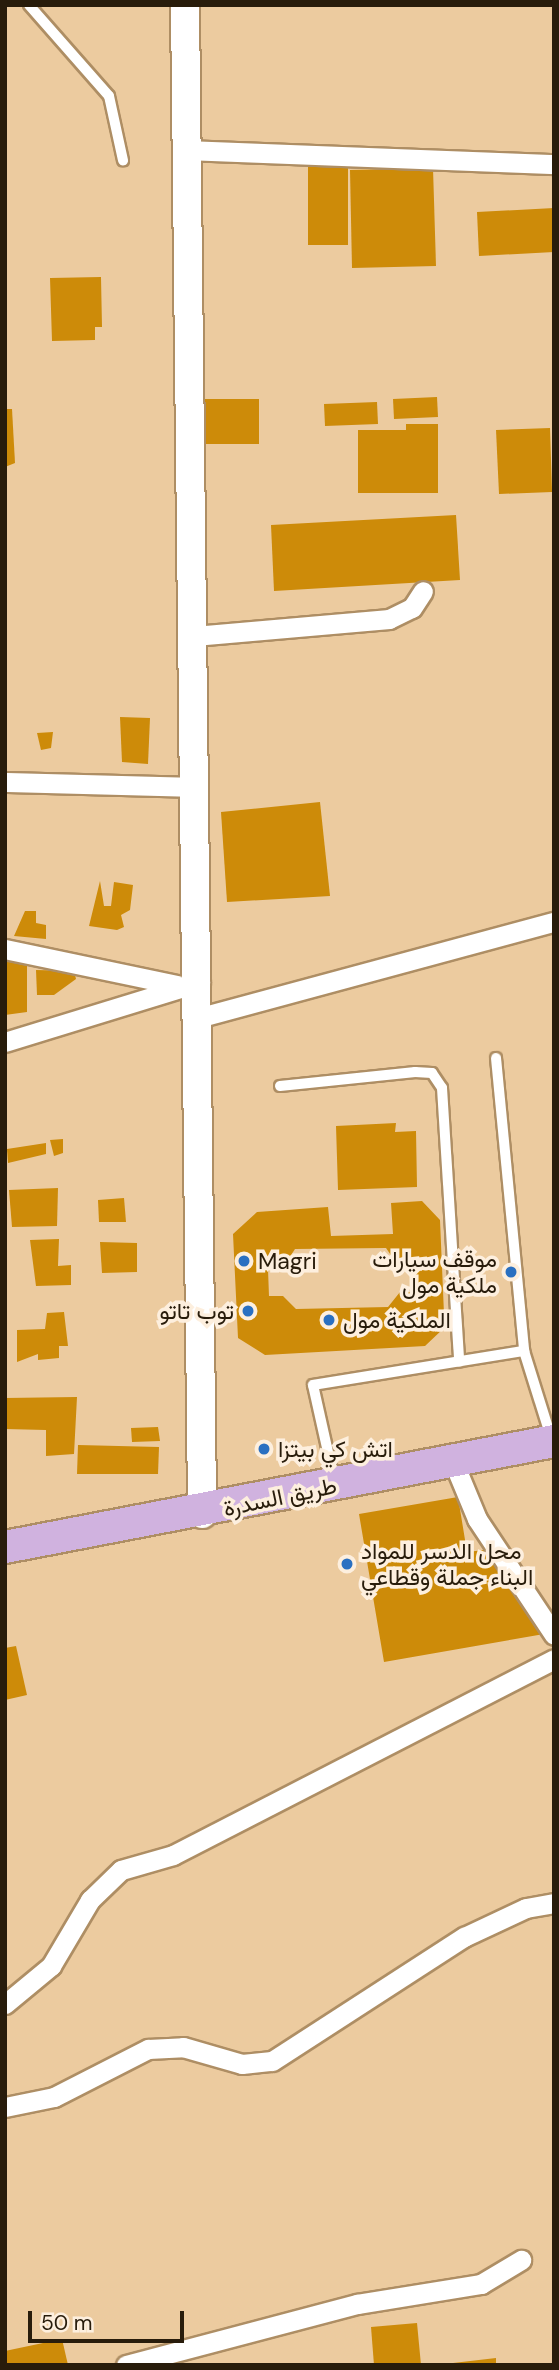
<!DOCTYPE html>
<html>
<head>
<meta charset="utf-8">
<style>
  body { margin:0 }
  #map { position:relative; width:559px; height:2370px; overflow:hidden; background:#eccb9f; font-family:"DM Sans",Vazirmatn,sans-serif }
  div>[style] { position:absolute }
  [style*='--x'] { left:calc(var(--x)*1px); top:calc(var(--y)*1px); width:calc(var(--w)*1px); rotate:calc(var(--a)*1deg) }
  .building>* { inset:0; background:#cd8b09 }
  .roads { filter:drop-shadow(2px 0 #ae8e64) drop-shadow(-2px 0 #ae8e64) drop-shadow(0 2px #ae8e64) drop-shadow(0 -2px #ae8e64) }
  .lane>* { height:10px; margin:-5px; padding:0 5px; transform-origin:5px; border-radius:5px; background:#fff }
  .street>* { height:19px; margin:-9.5px; padding:0 9.5px; transform-origin:9.5px; border-radius:9.5px; background:#fff }
  .secondary>* { height:28px; margin:-14px; padding:0 14px; transform-origin:14px; border-radius:14px; background:#fff }
  .primary>* { height:32px; margin:-16px; padding:0 16px; transform-origin:16px; border-radius:16px; background:#d0b2df }
  .dots>* { width:19px; height:19px; translate:-50% -50%; box-sizing:border-box; border:4px solid #fdefde; border-radius:50% }
  span { translate:-50% -50%; white-space:nowrap; text-align:center; line-height:1.15; -webkit-text-stroke:7px #fdefde; paint-order:stroke }
  .poi-label { font-size:23px; color:#281c0b }
  .right { translate:-100% -50%; text-align:right }
  .left { translate:0 -50%; text-align:left }
  .street-label { font-size:23px; color:#281c0b }
  .frame { position:absolute; inset:0; border:7px solid #281c0b; pointer-events:none }
  .scale { position:absolute; left:28px; top:2311px; width:156px; height:32px; box-sizing:border-box; border:4px solid #281c0b; border-top:0; padding-left:9px; font-size:21px; line-height:24px; white-space:nowrap; color:#281c0b; -webkit-text-stroke:5px #fdefde; paint-order:stroke }
</style>
</head>
<body>
<div id="map">
  <div class="building">
    <div style="clip-path:polygon(348px 165px,348px 245px,308px 245px,308px 166px)"></div>
    <div style="clip-path:polygon(433px 168px,436px 266px,352px 268px,350px 170px)"></div>
    <div style="clip-path:polygon(554px 208px,554px 252px,479px 256px,477px 212px)"></div>
    <div style="clip-path:polygon(101px 277px,102px 327px,95px 327px,95px 340px,52px 341px,50px 278px)"></div>
    <div style="clip-path:polygon(437px 397px,438px 417px,394px 419px,393px 399px)"></div>
    <div style="clip-path:polygon(203px 399px,259px 399px,259px 444px,204px 444px)"></div>
    <div style="clip-path:polygon(377px 402px,378px 424px,325px 426px,324px 404px)"></div>
    <div style="clip-path:polygon(5px 409px,12px 409px,15px 463px,5px 467px)"></div>
    <div style="clip-path:polygon(406px 424px,438px 424px,438px 493px,358px 493px,358px 430px,406px 430px)"></div>
    <div style="clip-path:polygon(550px 428px,552px 492px,499px 494px,496px 430px)"></div>
    <div style="clip-path:polygon(456px 515px,460px 580px,274px 591px,271px 525px)"></div>
    <div style="clip-path:polygon(120px 717px,150px 718px,148px 764px,122px 762px)"></div>
    <div style="clip-path:polygon(53px 732px,51px 748px,41px 750px,37px 733px)"></div>
    <div style="clip-path:polygon(320px 802px,330px 896px,227px 902px,221px 812px)"></div>
    <div style="clip-path:polygon(100px 881px,104px 906px,111px 906px,114px 882px,133px 885px,130px 910px,121px 915px,124px 927px,117px 930px,89px 926px)"></div>
    <div style="clip-path:polygon(25px 911px,36px 911px,36px 923px,46px 925px,46px 939px,14px 936px)"></div>
    <div style="clip-path:polygon(27px 960px,27px 1012px,5px 1015px,5px 961px)"></div>
    <div style="clip-path:polygon(36px 970px,74px 971px,76px 979px,54px 995px,37px 995px)"></div>
    <div style="clip-path:polygon(396px 1123px,395px 1132px,416px 1131px,417px 1187px,338px 1190px,336px 1126px)"></div>
    <div style="clip-path:polygon(63px 1139px,63px 1153px,54px 1156px,50px 1140px)"></div>
    <div style="clip-path:polygon(46px 1143px,46px 1154px,8px 1163px,7px 1149px)"></div>
    <div style="clip-path:polygon(58px 1188px,57px 1226px,12px 1227px,9px 1190px)"></div>
    <div style="clip-path:polygon(124px 1198px,126px 1222px,99px 1222px,98px 1200px)"></div>
    <div style="clip-path:polygon(evenodd,422px 1201px,440px 1220px,444px 1314px,444px 1328px,425px 1346px,265px 1355px,238px 1338px,233px 1234px,257px 1212px,328px 1207px,331px 1236px,393px 1234px,391px 1203px,422px 1201px,386px 1248px,399px 1267px,410px 1267px,411px 1292px,400px 1292px,388px 1307px,296px 1309px,283px 1296px,269px 1296px,268px 1269px,282px 1269px,295px 1249px,386px 1248px)"></div>
    <div style="clip-path:polygon(59px 1239px,58px 1266px,71px 1265px,71px 1285px,36px 1286px,30px 1240px)"></div>
    <div style="clip-path:polygon(100px 1242px,137px 1243px,137px 1272px,102px 1273px)"></div>
    <div style="clip-path:polygon(64px 1312px,68px 1346px,59px 1346px,59px 1358px,38px 1360px,38px 1354px,17px 1362px,17px 1330px,45px 1329px,47px 1313px)"></div>
    <div style="clip-path:polygon(77px 1397px,74px 1454px,46px 1456px,46px 1430px,5px 1429px,5px 1398px)"></div>
    <div style="clip-path:polygon(158px 1427px,160px 1441px,132px 1442px,131px 1428px)"></div>
    <div style="clip-path:polygon(78px 1445px,159px 1447px,158px 1474px,77px 1474px)"></div>
    <div style="clip-path:polygon(458px 1497px,467px 1552px,484px 1550px,544px 1634px,384px 1662px,359px 1514px)"></div>
    <div style="clip-path:polygon(16px 1646px,27px 1695px,5px 1700px,5px 1648px)"></div>
    <div style="clip-path:polygon(417px 2323px,421px 2365px,374px 2365px,371px 2327px)"></div>
    <div style="clip-path:polygon(62px 2339px,68px 2365px,5px 2365px,5px 2351px)"></div>
    <div style="clip-path:polygon(496px 2358px,496px 2365px,453px 2365px,453px 2363px)"></div>
  </div>
  <div class="roads">
    <div class="lane">
      <div style="--x:29;--y:5;--w:121;--a:48.7"></div>
      <div style="--x:109;--y:96;--w:66;--a:77.7"></div>
      <div style="--x:496;--y:1058;--w:294;--a:84.5"></div>
      <div style="--x:524;--y:1351;--w:90;--a:72.6"></div>
      <div style="--x:280;--y:1086;--w:136;--a:-5.9"></div>
      <div style="--x:415;--y:1072;--w:17;--a:3"></div>
      <div style="--x:432;--y:1073;--w:18;--a:56"></div>
      <div style="--x:442;--y:1088;--w:274;--a:86.4"></div>
      <div style="--x:334;--y:1479;--w:96;--a:-102.6"></div>
      <div style="--x:313;--y:1385;--w:214;--a:-9.2"></div>
    </div>
    <div class="street">
      <div style="--x:188;--y:150;--w:366;--a:2.2"></div>
      <div style="--x:194;--y:636;--w:196;--a:-5"></div>
      <div style="--x:389;--y:619;--w:25;--a:-26"></div>
      <div style="--x:412;--y:608;--w:20;--a:-57"></div>
      <div style="--x:5;--y:782;--w:192;--a:1.5"></div>
      <div style="--x:5;--y:949;--w:176;--a:11.8"></div>
      <div style="--x:201;--y:1017;--w:366;--a:-15.1"></div>
      <div style="--x:5;--y:1042;--w:204;--a:-17.1"></div>
      <div style="--x:453;--y:1461;--w:63;--a:67.5"></div>
      <div style="--x:477;--y:1519;--w:139;--a:56.4"></div>
      <div style="--x:5;--y:2004;--w:60;--a:-39.6"></div>
      <div style="--x:51;--y:1966;--w:77;--a:-59.4"></div>
      <div style="--x:90;--y:1900;--w:43;--a:-44.1"></div>
      <div style="--x:121;--y:1870;--w:54;--a:-16.1"></div>
      <div style="--x:173;--y:1855;--w:428;--a:-27.2"></div>
      <div style="--x:5;--y:2107;--w:50;--a:-11.5"></div>
      <div style="--x:54;--y:2097;--w:106;--a:-27.1"></div>
      <div style="--x:148;--y:2049;--w:35;--a:-3"></div>
      <div style="--x:183;--y:2047;--w:61;--a:16.1"></div>
      <div style="--x:242;--y:2064;--w:30;--a:-6"></div>
      <div style="--x:272;--y:2061;--w:229;--a:-32.9"></div>
      <div style="--x:464;--y:1937;--w:68;--a:-25.1"></div>
      <div style="--x:526;--y:1908;--w:28;--a:-10"></div>
      <div style="--x:126;--y:2365;--w:239;--a:-14.8"></div>
      <div style="--x:357;--y:2304;--w:126;--a:-9.2"></div>
      <div style="--x:481;--y:2284;--w:47;--a:-31"></div>
    </div>
    <div class="secondary">
      <div style="--x:185;--y:5;--w:1509;--a:89.35"></div>
    </div>
    <div class="primary">
      <div style="--x:5;--y:1547;--w:559;--a:-10.93"></div>
    </div>
  </div>
  <div class="dots">
    <div style="left:244px;top:1261px;background:#2a70c1"></div>
    <div style="left:511px;top:1272px;background:#2a70c1"></div>
    <div style="left:248px;top:1311px;background:#2a70c1"></div>
    <div style="left:329px;top:1320px;background:#2a70c1"></div>
    <div style="left:264px;top:1449px;background:#2a70c1"></div>
    <div style="left:347px;top:1564px;background:#2a70c1"></div>
  </div>
  <div class="poi-label">
    <span class="right" style="left:497px;top:1272px">موقف سيارات<br>ملكية مول</span>
    <span class="left" style="left:258px;top:1261px">Magri</span>
    <span class="right" style="left:234px;top:1311px">توب تاتو</span>
    <span class="left" style="left:343px;top:1320px">الملكية مول</span>
    <span class="left" style="left:278px;top:1449px">اتش كي بيتزا</span>
    <span class="left" style="left:361px;top:1564px">محل الدسر للمواد<br>البناء جملة وقطاعي</span>
  </div>
  <div class="street-label">
    <span style="left:280px;top:1497px;rotate:-12deg">طريق السدرة</span>
  </div>
  <div class="frame"></div>
  <div class="scale">50 m</div>
</div>
</body>
</html>
